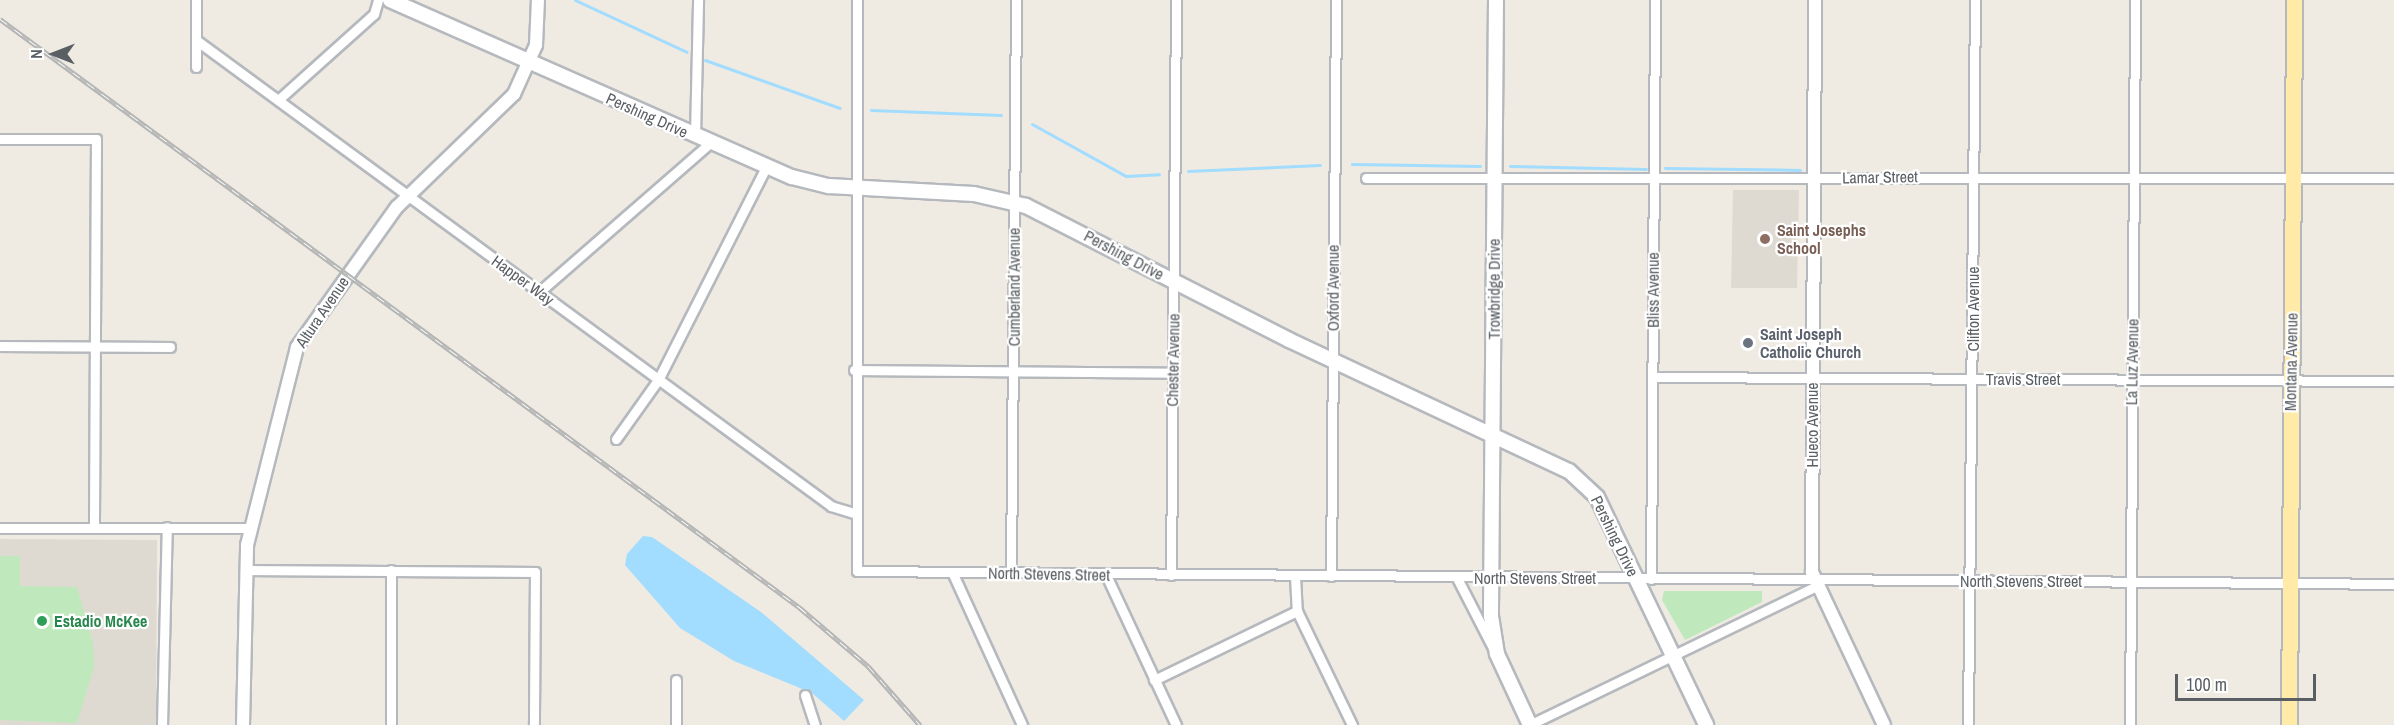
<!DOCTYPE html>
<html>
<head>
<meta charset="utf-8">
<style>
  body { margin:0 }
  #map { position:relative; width:2394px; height:725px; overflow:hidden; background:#efebe2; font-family:"Archivo Narrow",sans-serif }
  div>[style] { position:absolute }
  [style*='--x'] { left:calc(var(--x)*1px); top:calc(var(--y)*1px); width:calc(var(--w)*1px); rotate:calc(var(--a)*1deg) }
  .education>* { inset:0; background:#dedad1 }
  .green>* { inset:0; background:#bfe9bc }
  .water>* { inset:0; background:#a2dcff }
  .stream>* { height:3px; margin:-1.5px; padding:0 1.5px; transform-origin:1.5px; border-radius:1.5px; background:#a2dcff }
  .roads { filter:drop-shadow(2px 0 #b5b9be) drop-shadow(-2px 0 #b5b9be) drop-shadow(0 2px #b5b9be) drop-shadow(0 -2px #b5b9be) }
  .minor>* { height:9px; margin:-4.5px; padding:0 4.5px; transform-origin:4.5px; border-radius:4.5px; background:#fff }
  .tertiary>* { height:12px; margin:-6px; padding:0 6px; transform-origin:6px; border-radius:6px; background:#fff }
  .secondary>* { height:14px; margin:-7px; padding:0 7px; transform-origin:7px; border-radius:7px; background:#fff }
  .primary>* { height:15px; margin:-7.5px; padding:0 7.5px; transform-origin:7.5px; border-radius:7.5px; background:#ffeba7 }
  .rail>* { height:5px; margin-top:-2.5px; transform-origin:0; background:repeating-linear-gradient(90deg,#fff 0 9px,#b4b5b5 0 18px); box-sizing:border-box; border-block:2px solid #b4b5b5 }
  .dots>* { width:16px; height:16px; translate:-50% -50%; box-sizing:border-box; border:3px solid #fff; border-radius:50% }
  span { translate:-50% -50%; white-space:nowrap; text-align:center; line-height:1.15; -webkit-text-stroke:4.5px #fff; paint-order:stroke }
  .street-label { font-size:16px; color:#5a5f64 }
  .education-label { font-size:16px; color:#785e54; font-weight:700 }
  .left { translate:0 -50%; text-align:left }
  .worship-label { font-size:16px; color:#5b616d; font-weight:700 }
  .leisure-label { font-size:16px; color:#27864d; font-weight:700 }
  .north { position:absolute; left:24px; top:24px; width:60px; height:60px; -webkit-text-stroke:4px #fff; paint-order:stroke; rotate:270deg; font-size:16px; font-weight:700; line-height:24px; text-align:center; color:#5a5f64 }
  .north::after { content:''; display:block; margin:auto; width:21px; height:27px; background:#5a5f64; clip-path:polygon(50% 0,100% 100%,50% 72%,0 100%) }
  .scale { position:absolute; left:2175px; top:674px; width:141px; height:27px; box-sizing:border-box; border:3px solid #5a5f64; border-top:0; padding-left:8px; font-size:18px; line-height:21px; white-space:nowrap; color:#5a5f64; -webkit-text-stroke:4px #fff; paint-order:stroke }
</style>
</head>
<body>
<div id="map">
  <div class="education">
    <div style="clip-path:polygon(1733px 190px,1799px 190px,1797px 288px,1731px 288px)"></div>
    <div style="clip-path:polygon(0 539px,157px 540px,156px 725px,0 725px)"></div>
  </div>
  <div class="green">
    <div style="clip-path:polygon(0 556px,20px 556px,20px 586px,77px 587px,93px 643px,94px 667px,77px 723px,0 720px)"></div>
    <div style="clip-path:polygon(1664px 591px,1762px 591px,1762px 602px,1685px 640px,1662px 600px)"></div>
  </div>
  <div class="water">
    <div style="clip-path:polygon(643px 536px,652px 537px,761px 612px,864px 700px,844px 721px,812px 693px,734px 661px,680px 628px,625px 565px,627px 554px)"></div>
  </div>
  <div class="stream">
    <div style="--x:575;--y:0;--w:123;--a:24.9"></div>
    <div style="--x:705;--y:60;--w:143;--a:19.6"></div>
    <div style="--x:871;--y:110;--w:130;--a:2.2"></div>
    <div style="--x:1032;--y:124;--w:107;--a:29"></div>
    <div style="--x:1126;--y:176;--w:33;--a:-3"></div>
    <div style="--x:1352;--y:164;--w:128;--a:0.9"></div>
    <div style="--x:1510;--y:166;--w:136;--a:1.3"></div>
    <div style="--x:1665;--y:168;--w:135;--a:0.8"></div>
    <div style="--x:1188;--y:171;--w:132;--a:-2.6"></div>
  </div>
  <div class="roads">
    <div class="minor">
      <div style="--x:857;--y:0;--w:571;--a:90"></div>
      <div style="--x:857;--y:571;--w:1537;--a:0.48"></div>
      <div style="--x:196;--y:40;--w:788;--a:36.27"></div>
      <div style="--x:831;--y:506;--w:24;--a:17"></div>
      <div style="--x:196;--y:67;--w:67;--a:-90"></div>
      <div style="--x:278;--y:100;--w:129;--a:-41.9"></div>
      <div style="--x:374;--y:14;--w:15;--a:-74"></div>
      <div style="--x:695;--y:136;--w:136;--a:-88.7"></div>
      <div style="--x:0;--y:139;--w:96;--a:0"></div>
      <div style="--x:96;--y:139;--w:388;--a:90.3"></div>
      <div style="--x:1366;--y:178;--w:1028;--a:0"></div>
      <div style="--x:539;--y:292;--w:227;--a:-41.1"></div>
      <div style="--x:0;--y:346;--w:170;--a:0.3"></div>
      <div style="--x:854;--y:370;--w:319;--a:0.5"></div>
      <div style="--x:1653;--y:377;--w:741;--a:0.31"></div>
      <div style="--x:616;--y:439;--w:72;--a:-54.6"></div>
      <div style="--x:658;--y:380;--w:239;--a:-63.1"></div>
      <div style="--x:0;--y:528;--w:250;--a:0"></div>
      <div style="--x:245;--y:570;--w:290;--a:0.4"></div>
      <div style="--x:535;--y:572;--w:153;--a:90.4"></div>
      <div style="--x:953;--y:574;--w:166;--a:65.4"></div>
      <div style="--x:1011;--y:574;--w:574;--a:-89.5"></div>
      <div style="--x:1106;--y:575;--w:166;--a:65"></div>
      <div style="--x:1171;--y:575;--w:575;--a:-89.5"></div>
      <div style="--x:1295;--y:576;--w:35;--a:87"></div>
      <div style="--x:1297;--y:611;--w:127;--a:64.2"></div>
      <div style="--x:1331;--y:576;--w:576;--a:-89.5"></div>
      <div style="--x:1457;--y:578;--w:81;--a:62.8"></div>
      <div style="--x:1651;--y:579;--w:579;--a:-89.6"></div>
      <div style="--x:1154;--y:680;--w:159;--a:-25.8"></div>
      <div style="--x:805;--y:695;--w:32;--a:72"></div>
      <div style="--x:162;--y:725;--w:198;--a:-88.6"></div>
      <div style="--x:391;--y:725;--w:155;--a:-90"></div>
      <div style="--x:676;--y:725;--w:45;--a:-90"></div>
      <div style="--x:1529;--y:725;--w:320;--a:-25.8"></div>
      <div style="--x:1968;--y:725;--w:725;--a:-89.45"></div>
      <div style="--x:2130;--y:725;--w:725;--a:-89.6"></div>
    </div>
    <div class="tertiary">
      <div style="--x:1815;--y:0;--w:572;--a:90.3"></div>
      <div style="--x:1812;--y:572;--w:169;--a:64.8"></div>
      <div style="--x:243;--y:725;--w:180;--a:-88.7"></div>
      <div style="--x:247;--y:545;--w:204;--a:-75.8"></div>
      <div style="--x:297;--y:347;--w:172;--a:-54.5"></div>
      <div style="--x:397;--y:207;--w:163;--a:-44"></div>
      <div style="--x:514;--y:94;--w:54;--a:-65.8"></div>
      <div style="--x:536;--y:45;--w:45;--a:-87.5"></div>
    </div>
    <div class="secondary">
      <div style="--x:390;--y:0;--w:439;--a:23.8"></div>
      <div style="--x:792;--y:177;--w:38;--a:14"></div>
      <div style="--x:829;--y:186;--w:145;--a:3.2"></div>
      <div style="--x:974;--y:194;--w:53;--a:13"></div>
      <div style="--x:1026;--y:206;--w:295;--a:27"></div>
      <div style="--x:1289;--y:340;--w:309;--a:25.1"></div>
      <div style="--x:1569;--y:471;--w:38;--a:43"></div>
      <div style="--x:1597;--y:497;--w:253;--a:64.4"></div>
      <div style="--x:1496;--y:0;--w:616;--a:90.47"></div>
      <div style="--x:1491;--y:616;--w:38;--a:81"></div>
      <div style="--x:1497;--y:654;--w:78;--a:65.1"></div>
    </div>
    <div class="primary">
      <div style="--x:2289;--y:725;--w:725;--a:-89.6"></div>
    </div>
  </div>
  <div class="rail">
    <div style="--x:0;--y:19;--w:992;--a:36.35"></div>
    <div style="--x:799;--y:607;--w:91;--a:40.5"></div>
    <div style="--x:868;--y:666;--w:79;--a:48.6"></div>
  </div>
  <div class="dots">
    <div style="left:1765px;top:239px;background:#8d6e63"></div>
    <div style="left:1748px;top:343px;background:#6b7280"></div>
    <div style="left:42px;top:621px;background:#2e9e5b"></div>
  </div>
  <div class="street-label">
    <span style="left:647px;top:115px;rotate:24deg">Pershing Drive</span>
    <span style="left:1880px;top:177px;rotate:-1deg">Lamar Street</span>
    <span style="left:1124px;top:255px;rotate:28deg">Pershing Drive</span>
    <span style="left:523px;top:280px;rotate:36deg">Happer Way</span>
    <span style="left:1014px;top:287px;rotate:-90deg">Cumberland Avenue</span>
    <span style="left:1333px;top:288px;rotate:-90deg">Oxford Avenue</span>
    <span style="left:1494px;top:289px;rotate:-90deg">Trowbridge Drive</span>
    <span style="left:1653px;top:290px;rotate:-90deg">Bliss Avenue</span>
    <span style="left:1973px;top:309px;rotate:-90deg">Clifton Avenue</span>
    <span style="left:322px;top:312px;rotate:-56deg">Altura Avenue</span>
    <span style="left:1173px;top:360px;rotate:-89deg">Chester Avenue</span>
    <span style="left:2132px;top:362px;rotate:-89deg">La Luz Avenue</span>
    <span style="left:2291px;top:362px;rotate:-89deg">Montana Avenue</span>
    <span style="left:2023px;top:379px">Travis Street</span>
    <span style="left:1812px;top:425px;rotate:-90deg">Hueco Avenue</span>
    <span style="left:1615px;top:536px;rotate:64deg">Pershing Drive</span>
    <span style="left:1049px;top:574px;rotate:1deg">North Stevens Street</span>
    <span style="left:1535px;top:578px">North Stevens Street</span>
    <span style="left:2021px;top:581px">North Stevens Street</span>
  </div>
  <div class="education-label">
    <span class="left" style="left:1777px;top:239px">Saint Josephs<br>School</span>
  </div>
  <div class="worship-label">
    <span class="left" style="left:1760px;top:343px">Saint Joseph<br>Catholic Church</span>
  </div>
  <div class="leisure-label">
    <span class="left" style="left:54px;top:621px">Estadio McKee</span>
  </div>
  <div class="north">N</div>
  <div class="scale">100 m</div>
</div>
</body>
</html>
